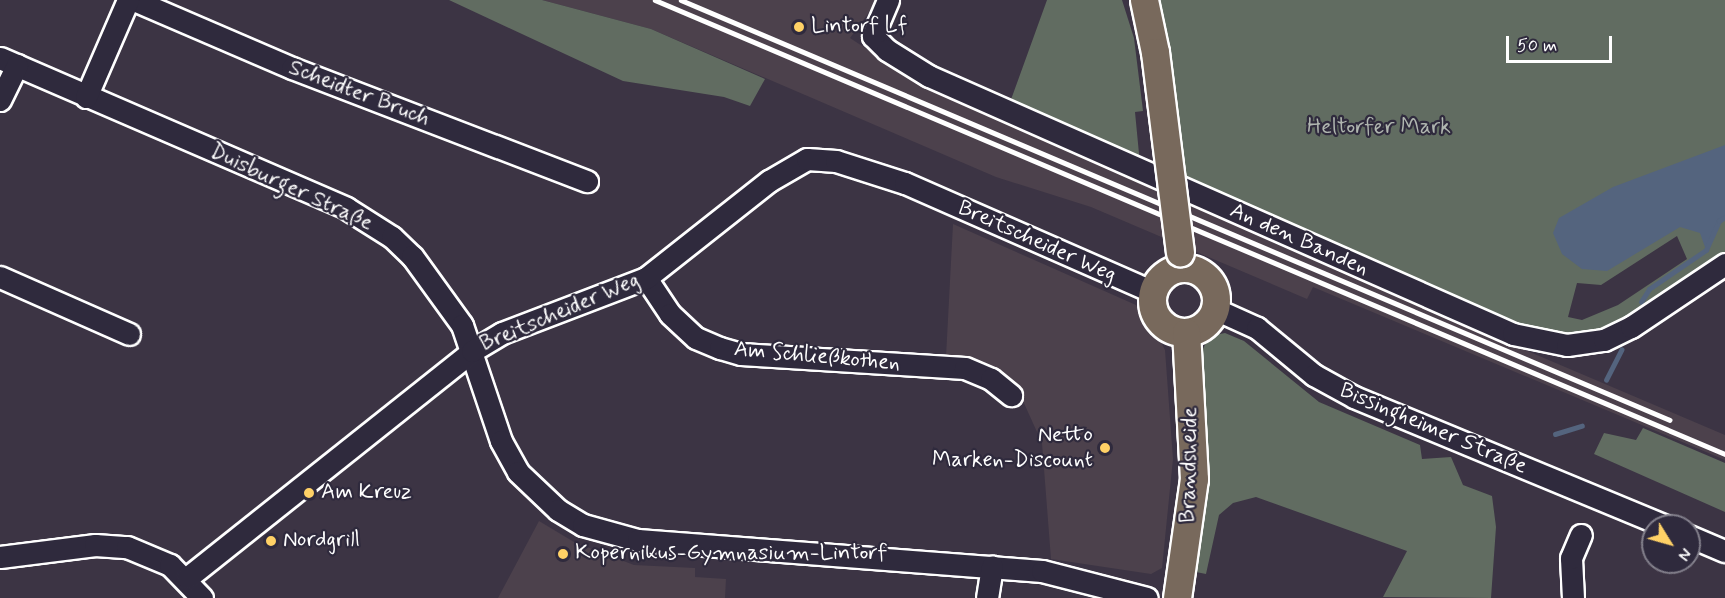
<!DOCTYPE html>
<html>
<head>
<meta charset="utf-8">
<style>
  body { margin:0 }
  #map { position:relative; width:1725px; height:598px; overflow:hidden; background:#3c3444; font-family:Mynerve,sans-serif }
  div>[style] { position:absolute }
  [style*='--x'] { left:calc(var(--x)*1px); top:calc(var(--y)*1px); width:calc(var(--w)*1px); rotate:calc(var(--a)*1deg) }
  .built>* { inset:0; background:#4c414c }
  .green>* { inset:0; background:#616c61 }
  .water>* { inset:0; background:#54647e }
  .stream>* { height:4.5px; margin:-2.25px; padding:0 2.25px; transform-origin:2.25px; border-radius:2.25px; background:#54647e }
  .roads { filter:drop-shadow(2px 0 #fff) drop-shadow(-2px 0 #fff) drop-shadow(0 2px #fff) drop-shadow(0 -2px #fff) }
  .minor>* { height:21px; margin:-10.5px; padding:0 10.5px; transform-origin:10.5px; border-radius:10.5px; background:#2f2a3d }
  .major>* { height:27px; margin:-13.5px; padding:0 13.5px; transform-origin:13.5px; border-radius:13.5px; background:#78695c }
  .major>.ring { margin:-13.5px; padding:0; box-sizing:content-box; background:none; border:27px solid #78695c; border-radius:50% }
  .rail>* { height:4.5px; margin:-2.25px; padding:0 2.25px; transform-origin:2.25px; border-radius:2.25px; background:#fff }
  .bridges { filter:drop-shadow(2px 0 #fff) drop-shadow(-2px 0 #fff) drop-shadow(0 2px #fff) drop-shadow(0 -2px #fff) }
  .major-bridge>* { height:27px; margin:-13.5px; padding:0 13.5px; transform-origin:13.5px; border-radius:13.5px; background:#78695c }
  .dots>* { width:16px; height:16px; translate:-50% -50%; box-sizing:border-box; border:3px solid #2f2a3d; border-radius:50% }
  span { translate:-50% -50%; white-space:nowrap; text-align:center; line-height:1.15; -webkit-text-stroke:4.5px #2f2a3d; paint-order:stroke }
  .poi-label { font-size:22px; color:#fff }
  .left { translate:0 -50%; text-align:left }
  .right { translate:-100% -50%; text-align:right }
  .street-label { font-size:22px; color:#fff }
  .park-label { font-size:22px; color:#b0b6b0 }
  .north { position:absolute; left:1641px; top:514px; width:60px; height:60px; box-sizing:border-box; background:#2f2a3d; border:2px solid #827f8b; border-radius:50%; rotate:127deg; font-size:16px; font-weight:700; line-height:24px; text-align:center; color:#fff }
  .north::after { content:''; display:block; margin:auto; width:21px; height:27px; background:#ffd166; clip-path:polygon(50% 0,100% 100%,50% 72%,0 100%) }
  .scale { position:absolute; left:1506px; top:36px; width:106px; height:27px; box-sizing:border-box; border:3px solid #fff; border-top:0; padding-left:8px; font-size:18px; line-height:21px; white-space:nowrap; color:#fff; -webkit-text-stroke:4px #2f2a3d; paint-order:stroke }
</style>
</head>
<body>
<div id="map">
  <div class="built">
    <div style="clip-path:polygon(542px 0,878px 0,850px 38px,909px 77px,1152px 183px,1276px 244px,1725px 435px,1725px 460px,1313px 287px,1307px 299px,1091px 207px,996px 177px,651px 29px)"></div>
    <div style="clip-path:polygon(953px 224px,1136px 305px,1146px 327px,1160px 340px,1165px 350px,1173px 459px,1162px 568px,1151px 574px,1051px 559px,1042px 443px,1018px 390px,996px 371px,970px 358px,946px 357px)"></div>
    <div style="clip-path:polygon(539px 521px,574px 542px,634px 565px,695px 568px,695px 577px,726px 579px,725px 598px,498px 598px)"></div>
  </div>
  <div class="green">
    <div style="clip-path:polygon(449px 0,542px 0,651px 29px,765px 79px,750px 106px,724px 97px,623px 81px)"></div>
    <div style="clip-path:polygon(1047px 0,1122px 0,1134px 38px,1143px 111px,1135px 112px,1140px 164px,1009px 105px)"></div>
    <div style="clip-path:polygon(evenodd,1157px 0,1725px 0,1725px 253px,1645px 309px,1596px 332px,1574px 335px,1527px 329px,1184px 180px,1157px 0,1677px 236px,1687px 259px,1618px 305px,1582px 320px,1568px 317px,1577px 283px,1601px 285px,1677px 236px)"></div>
    <div style="clip-path:polygon(1225px 333px,1244px 341px,1319px 402px,1420px 445px,1422px 459px,1451px 457px,1463px 485px,1492px 496px,1496px 527px,1491px 598px,1383px 597px,1407px 551px,1256px 497px,1233px 503px,1219px 515px,1206px 574px,1196px 572px,1209px 475px,1202px 351px,1209px 336px)"></div>
    <div style="clip-path:polygon(1643px 428px,1725px 463px,1725px 512px,1594px 454px,1604px 433px,1636px 440px)"></div>
  </div>
  <div class="water">
    <div style="clip-path:polygon(1725px 145px,1725px 217px,1719px 221px,1706px 250px,1700px 233px,1680px 227px,1607px 271px,1582px 269px,1562px 254px,1553px 233px,1559px 218px,1613px 187px)"></div>
  </div>
  <div class="stream">
    <div style="--x:1641;--y:302;--w:15;--a:-58"></div>
    <div style="--x:1649;--y:289;--w:69;--a:-34.4"></div>
    <div style="--x:1706;--y:250;--w:32;--a:-66"></div>
    <div style="--x:1719;--y:221;--w:7;--a:-34"></div>
    <div style="--x:1606;--y:380;--w:34;--a:-63"></div>
    <div style="--x:1555;--y:434;--w:28;--a:-17"></div>
  </div>
  <div class="roads">
    <div class="minor">
      <div style="--x:134;--y:0;--w:172;--a:23.3"></div>
      <div style="--x:292;--y:68;--w:316;--a:21"></div>
      <div style="--x:888;--y:0;--w:39;--a:113"></div>
      <div style="--x:873;--y:36;--w:20;--a:45"></div>
      <div style="--x:887;--y:50;--w:49;--a:31.8"></div>
      <div style="--x:929;--y:76;--w:638;--a:23.83"></div>
      <div style="--x:1513;--y:334;--w:55;--a:11.5"></div>
      <div style="--x:1567;--y:345;--w:37;--a:-8"></div>
      <div style="--x:1604;--y:340;--w:30;--a:-26"></div>
      <div style="--x:1631;--y:327;--w:113;--a:-33.8"></div>
      <div style="--x:0;--y:58;--w:377;--a:23.4"></div>
      <div style="--x:346;--y:208;--w:54;--a:32.2"></div>
      <div style="--x:392;--y:237;--w:28;--a:44"></div>
      <div style="--x:412;--y:256;--w:85;--a:54.1"></div>
      <div style="--x:462;--y:325;--w:122;--a:71.4"></div>
      <div style="--x:501;--y:441;--w:35;--a:61"></div>
      <div style="--x:518;--y:472;--w:55;--a:43.5"></div>
      <div style="--x:558;--y:510;--w:29;--a:31"></div>
      <div style="--x:583;--y:525;--w:57;--a:15.3"></div>
      <div style="--x:638;--y:540;--w:405;--a:4.4"></div>
      <div style="--x:1042;--y:571;--w:108;--a:14.4"></div>
      <div style="--x:86;--y:97;--w:106;--a:-66.6"></div>
      <div style="--x:0;--y:100;--w:39;--a:-64"></div>
      <div style="--x:0;--y:277;--w:141;--a:23.8"></div>
      <div style="--x:646;--y:278;--w:43;--a:56.3"></div>
      <div style="--x:670;--y:314;--w:35;--a:43"></div>
      <div style="--x:696;--y:338;--w:26;--a:23"></div>
      <div style="--x:720;--y:348;--w:22;--a:16"></div>
      <div style="--x:741;--y:354;--w:224;--a:3.6"></div>
      <div style="--x:965;--y:368;--w:28;--a:23"></div>
      <div style="--x:991;--y:379;--w:26;--a:39"></div>
      <div style="--x:1215;--y:309;--w:46;--a:24.3"></div>
      <div style="--x:1257;--y:328;--w:74;--a:39.5"></div>
      <div style="--x:1314;--y:375;--w:46;--a:28.8"></div>
      <div style="--x:1354;--y:397;--w:337;--a:22.5"></div>
      <div style="--x:1689;--y:536;--w:39;--a:23"></div>
      <div style="--x:0;--y:557;--w:96;--a:-7.2"></div>
      <div style="--x:95;--y:545;--w:32;--a:4"></div>
      <div style="--x:127;--y:547;--w:47;--a:22.7"></div>
      <div style="--x:170;--y:565;--w:46;--a:45.9"></div>
      <div style="--x:187;--y:578;--w:364;--a:-38.5"></div>
      <div style="--x:472;--y:351;--w:35;--a:-31"></div>
      <div style="--x:502;--y:333;--w:154;--a:-20.9"></div>
      <div style="--x:646;--y:278;--w:157;--a:-38.3"></div>
      <div style="--x:769;--y:181;--w:44;--a:-30.1"></div>
      <div style="--x:807;--y:159;--w:29;--a:4"></div>
      <div style="--x:836;--y:161;--w:72;--a:17.7"></div>
      <div style="--x:905;--y:183;--w:271;--a:23.7"></div>
      <div style="--x:987;--y:598;--w:32;--a:-81"></div>
      <div style="--x:1573;--y:598;--w:40;--a:-92.9"></div>
      <div style="--x:1571;--y:558;--w:25;--a:-67"></div>
    </div>
    <div class="major">
      <div class="ring" style="left:1152px;top:268px;width:37px;height:37px"></div>
      <div style="--x:1177;--y:598;--w:120;--a:-81.9"></div>
      <div style="--x:1194;--y:479;--w:147;--a:-93.1"></div>
    </div>
  </div>
  <div class="rail">
    <div style="--x:655;--y:0;--w:1162;--a:22.99"></div>
    <div style="--x:681;--y:0;--w:1074;--a:23.01"></div>
  </div>
  <div class="bridges">
    <div class="major-bridge">
      <div style="--x:1144;--y:0;--w:53;--a:78.1"></div>
      <div style="--x:1155;--y:52;--w:202;--a:82.9"></div>
    </div>
  </div>
  <div class="dots">
    <div style="left:799px;top:27px;background:#ffd166"></div>
    <div style="left:1105px;top:448px;background:#ffd166"></div>
    <div style="left:309px;top:493px;background:#ffd166"></div>
    <div style="left:271px;top:541px;background:#ffd166"></div>
    <div style="left:563px;top:554px;background:#ffd166"></div>
  </div>
  <div class="poi-label">
    <span class="left" style="left:811px;top:27px">Lintorf Lf</span>
    <span class="right" style="left:1093px;top:448px">Netto<br>Marken-Discount</span>
    <span class="left" style="left:321px;top:493px">Am Kreuz</span>
    <span class="left" style="left:283px;top:541px">Nordgrill</span>
    <span class="left" style="left:575px;top:554px">Kopernikus-Gymnasium-Lintorf</span>
  </div>
  <div class="street-label">
    <span style="left:359px;top:94px;rotate:21deg">Scheidter Bruch</span>
    <span style="left:291px;top:188px;rotate:25deg">Duisburger Straße</span>
    <span style="left:1299px;top:240px;rotate:24deg">An den Banden</span>
    <span style="left:1037px;top:242px;rotate:24deg">Breitscheider Weg</span>
    <span style="left:560px;top:313px;rotate:-23deg">Breitscheider Weg</span>
    <span style="left:817px;top:357px;rotate:5deg">Am Schließkothen</span>
    <span style="left:1433px;top:429px;rotate:23deg">Bissingheimer Straße</span>
    <span style="left:1190px;top:465px;rotate:-89deg">Brandsheide</span>
  </div>
  <div class="park-label">
    <span style="left:1379px;top:128px">Heltorfer Mark</span>
  </div>
  <div class="north">N</div>
  <div class="scale">50 m</div>
</div>
</body>
</html>
